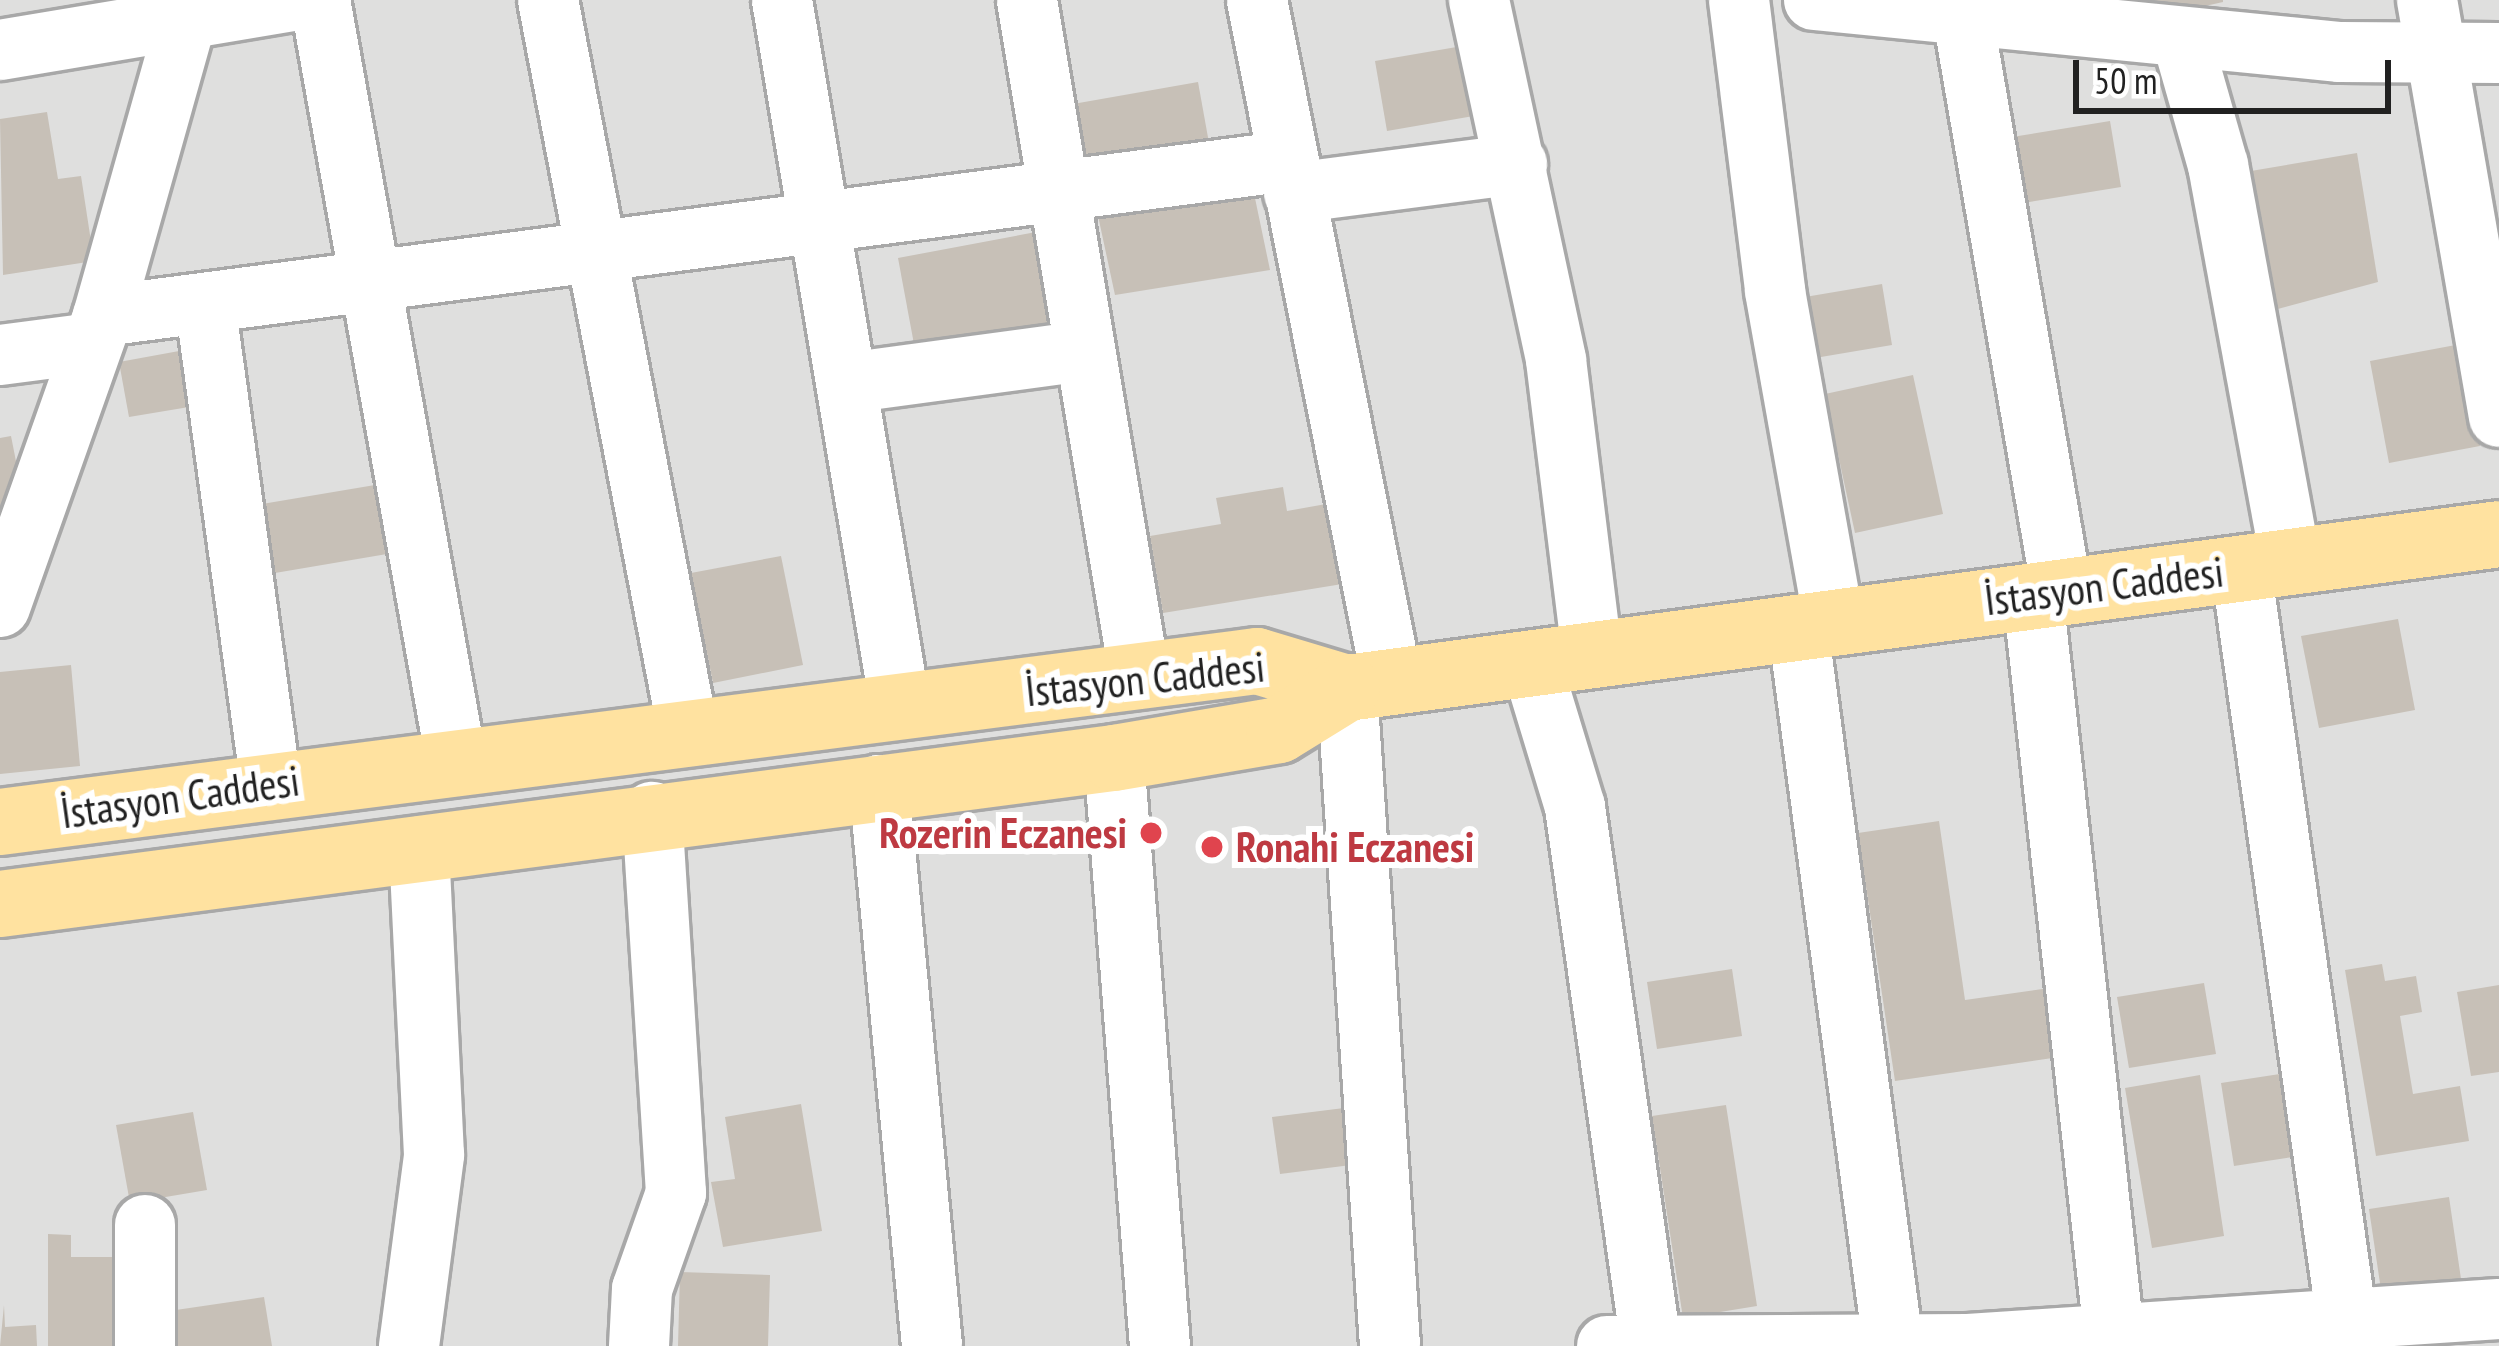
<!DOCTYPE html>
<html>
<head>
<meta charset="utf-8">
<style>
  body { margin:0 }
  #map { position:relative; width:2499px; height:1346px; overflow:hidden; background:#f2f0e8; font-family:"PT Sans Narrow",sans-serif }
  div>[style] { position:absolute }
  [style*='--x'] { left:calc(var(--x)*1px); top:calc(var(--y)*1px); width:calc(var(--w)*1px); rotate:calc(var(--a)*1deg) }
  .residential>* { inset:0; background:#dfdfde }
  .building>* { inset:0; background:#c7c0b7 }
  .roads { filter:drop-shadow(3px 0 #a8a8a8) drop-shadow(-3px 0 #a8a8a8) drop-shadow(0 3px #a8a8a8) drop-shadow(0 -3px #a8a8a8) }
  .minor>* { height:60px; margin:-30px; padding:0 30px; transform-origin:30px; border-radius:30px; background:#fff }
  .major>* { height:66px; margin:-33px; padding:0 33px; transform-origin:33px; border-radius:33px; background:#ffe2a0 }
  .dots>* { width:33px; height:33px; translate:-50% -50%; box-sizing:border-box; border:6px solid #fff; border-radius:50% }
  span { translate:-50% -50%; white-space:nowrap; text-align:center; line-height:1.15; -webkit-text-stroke:12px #fff; paint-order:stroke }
  .street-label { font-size:42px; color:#212121 }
  .health-label { font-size:42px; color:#be3a42; font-weight:700 }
  .right { translate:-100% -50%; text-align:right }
  .left { translate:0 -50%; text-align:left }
  .scale { position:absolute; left:2073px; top:60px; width:318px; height:54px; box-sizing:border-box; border:6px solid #212121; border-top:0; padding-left:15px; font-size:36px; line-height:42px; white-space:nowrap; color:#212121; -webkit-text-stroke:9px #fff; paint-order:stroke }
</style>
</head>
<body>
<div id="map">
  <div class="residential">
    <div style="clip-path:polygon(0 0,2499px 0,2499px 1346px,0 1346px)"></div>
  </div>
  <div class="building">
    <div style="clip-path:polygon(2124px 0,2223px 0,2223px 2px,2129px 23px)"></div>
    <div style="clip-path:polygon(1480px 43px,1491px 113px,1387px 131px,1375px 61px)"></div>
    <div style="clip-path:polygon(1198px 82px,1209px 143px,1084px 165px,1073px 104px)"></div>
    <div style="clip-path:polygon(47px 112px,58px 179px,81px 176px,94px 261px,3px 275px,0 119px)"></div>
    <div style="clip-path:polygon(2110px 121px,2121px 187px,2023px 203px,2012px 137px)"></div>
    <div style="clip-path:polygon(2357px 153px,2378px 282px,2274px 310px,2251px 171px)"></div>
    <div style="clip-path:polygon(1251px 179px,1270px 270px,1115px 295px,1097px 211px)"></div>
    <div style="clip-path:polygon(1052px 229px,1070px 327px,916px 355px,898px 258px)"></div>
    <div style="clip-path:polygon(1882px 284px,1892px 345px,1809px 359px,1799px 298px)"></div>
    <div style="clip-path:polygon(2461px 344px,2480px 446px,2389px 463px,2370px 361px)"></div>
    <div style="clip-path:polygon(190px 349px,201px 405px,129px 417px,119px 362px)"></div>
    <div style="clip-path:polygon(1913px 375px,1943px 514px,1855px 533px,1825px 394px)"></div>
    <div style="clip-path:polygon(11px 436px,24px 502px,0 507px,0 438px)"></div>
    <div style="clip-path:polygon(375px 485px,387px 554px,275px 573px,262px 504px)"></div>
    <div style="clip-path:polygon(1283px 487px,1287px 511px,1354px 499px,1367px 580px,1163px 613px,1150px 536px,1221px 524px,1216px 498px)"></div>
    <div style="clip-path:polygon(781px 556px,803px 665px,713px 683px,691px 573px)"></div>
    <div style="clip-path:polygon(2398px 619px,2415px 710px,2319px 728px,2301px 636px)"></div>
    <div style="clip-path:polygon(71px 665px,80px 766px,0 774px,0 672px)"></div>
    <div style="clip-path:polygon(1939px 821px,1965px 1000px,2063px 986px,2073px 1055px,1895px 1081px,1858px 833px)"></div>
    <div style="clip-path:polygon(2382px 964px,2385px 981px,2416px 976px,2422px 1012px,2400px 1016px,2413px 1094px,2460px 1086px,2469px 1141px,2376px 1156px,2345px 970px)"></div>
    <div style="clip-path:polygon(1732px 969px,1742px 1036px,1657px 1049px,1647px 982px)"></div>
    <div style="clip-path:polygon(2204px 983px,2216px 1054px,2129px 1068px,2117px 997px)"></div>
    <div style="clip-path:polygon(2499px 985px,2499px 1072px,2471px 1076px,2457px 992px)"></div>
    <div style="clip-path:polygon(2293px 1072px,2306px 1155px,2234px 1166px,2221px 1083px)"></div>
    <div style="clip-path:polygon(2200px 1075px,2224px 1236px,2152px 1248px,2125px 1088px)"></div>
    <div style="clip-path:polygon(801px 1104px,822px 1231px,723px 1247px,711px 1182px,735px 1179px,725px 1117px)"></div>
    <div style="clip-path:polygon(1726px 1105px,1757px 1306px,1683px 1318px,1652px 1116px)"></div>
    <div style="clip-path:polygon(1352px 1107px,1359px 1164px,1280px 1174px,1272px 1117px)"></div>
    <div style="clip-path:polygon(193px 1112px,207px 1190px,130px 1203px,116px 1125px)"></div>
    <div style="clip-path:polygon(2449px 1197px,2461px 1279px,2381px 1290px,2369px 1209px)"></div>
    <div style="clip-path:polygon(48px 1234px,71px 1235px,71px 1257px,126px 1257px,125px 1346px,48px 1346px)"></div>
    <div style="clip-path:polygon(680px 1272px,770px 1275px,768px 1346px,678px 1346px)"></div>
    <div style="clip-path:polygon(264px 1297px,272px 1346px,174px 1346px,169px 1311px)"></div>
    <div style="clip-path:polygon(4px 1305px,5px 1327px,36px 1325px,37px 1346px,0 1346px)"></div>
  </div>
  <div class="roads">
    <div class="minor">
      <div style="--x:320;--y:0;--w:772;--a:79.85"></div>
      <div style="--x:548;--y:0;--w:744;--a:79.16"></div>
      <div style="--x:782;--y:0;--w:715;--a:80.5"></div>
      <div style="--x:1027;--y:0;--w:688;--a:80.55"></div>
      <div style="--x:1257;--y:0;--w:694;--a:78.79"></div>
      <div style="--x:1479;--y:0;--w:368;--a:77.9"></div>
      <div style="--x:1556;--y:360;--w:296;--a:83"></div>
      <div style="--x:1739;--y:0;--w:293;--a:82.9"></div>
      <div style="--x:1775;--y:291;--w:336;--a:79.9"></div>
      <div style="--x:1814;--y:0;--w:529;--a:5.65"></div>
      <div style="--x:2340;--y:52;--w:159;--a:0.4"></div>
      <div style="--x:1960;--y:0;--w:601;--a:80.22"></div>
      <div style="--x:2427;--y:0;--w:423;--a:80.2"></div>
      <div style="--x:2182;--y:39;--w:131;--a:74.1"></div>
      <div style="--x:2218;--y:165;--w:404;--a:79.6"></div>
      <div style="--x:0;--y:50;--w:302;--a:-9.5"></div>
      <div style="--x:1294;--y:193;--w:225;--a:-7.4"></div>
      <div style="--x:205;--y:303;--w:486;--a:82.2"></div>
      <div style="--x:103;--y:316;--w:1195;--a:-7.45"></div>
      <div style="--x:0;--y:355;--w:93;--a:-7.4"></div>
      <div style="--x:847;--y:383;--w:239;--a:-7.7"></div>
      <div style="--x:2241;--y:568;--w:753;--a:81.99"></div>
      <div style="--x:2033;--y:596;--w:742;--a:83.74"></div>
      <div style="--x:0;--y:607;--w:309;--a:-70.5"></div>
      <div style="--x:103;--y:316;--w:328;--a:-74.3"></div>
      <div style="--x:1798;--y:627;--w:723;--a:82.45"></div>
      <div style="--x:1531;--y:662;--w:152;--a:73.1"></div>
      <div style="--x:1575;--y:807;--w:543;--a:81.96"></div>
      <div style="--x:1347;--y:688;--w:659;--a:86.26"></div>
      <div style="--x:1114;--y:758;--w:590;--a:85.53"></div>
      <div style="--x:879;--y:785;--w:563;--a:84.6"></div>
      <div style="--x:145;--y:1346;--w:121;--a:-90"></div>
      <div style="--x:409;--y:1346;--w:193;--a:-82.5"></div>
      <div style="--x:434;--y:1155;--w:309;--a:-92.8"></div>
      <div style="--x:639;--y:1346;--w:57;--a:-87"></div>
      <div style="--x:642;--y:1289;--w:102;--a:-70.5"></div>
      <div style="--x:676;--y:1193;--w:382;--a:-93.6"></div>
      <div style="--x:1607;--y:1346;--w:361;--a:-0.3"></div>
      <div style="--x:1968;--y:1344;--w:532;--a:-3.77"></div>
    </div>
    <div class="major">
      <div style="--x:0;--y:822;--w:1267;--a:-7.3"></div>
      <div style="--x:1257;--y:661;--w:94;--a:16.7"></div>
      <div style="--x:1347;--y:688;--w:1162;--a:-7.61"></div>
      <div style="--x:0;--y:904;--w:1124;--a:-7.47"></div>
      <div style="--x:1114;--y:758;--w:167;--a:-9.6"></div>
      <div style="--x:1279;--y:730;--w:80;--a:-31.7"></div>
    </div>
  </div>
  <div class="dots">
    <div style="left:1151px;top:833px;background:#e0444e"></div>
    <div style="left:1212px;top:847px;background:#e0444e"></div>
  </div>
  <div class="street-label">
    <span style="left:2104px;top:586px;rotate:-7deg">İstasyon Caddesi</span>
    <span style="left:1145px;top:679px;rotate:-6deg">İstasyon Caddesi</span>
    <span style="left:180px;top:797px;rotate:-8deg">İstasyon Caddesi</span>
  </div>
  <div class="health-label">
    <span class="right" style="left:1127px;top:833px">Rozerin Eczanesi</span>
    <span class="left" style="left:1236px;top:847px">Ronahi Eczanesi</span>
  </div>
  <div class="scale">50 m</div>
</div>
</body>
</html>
